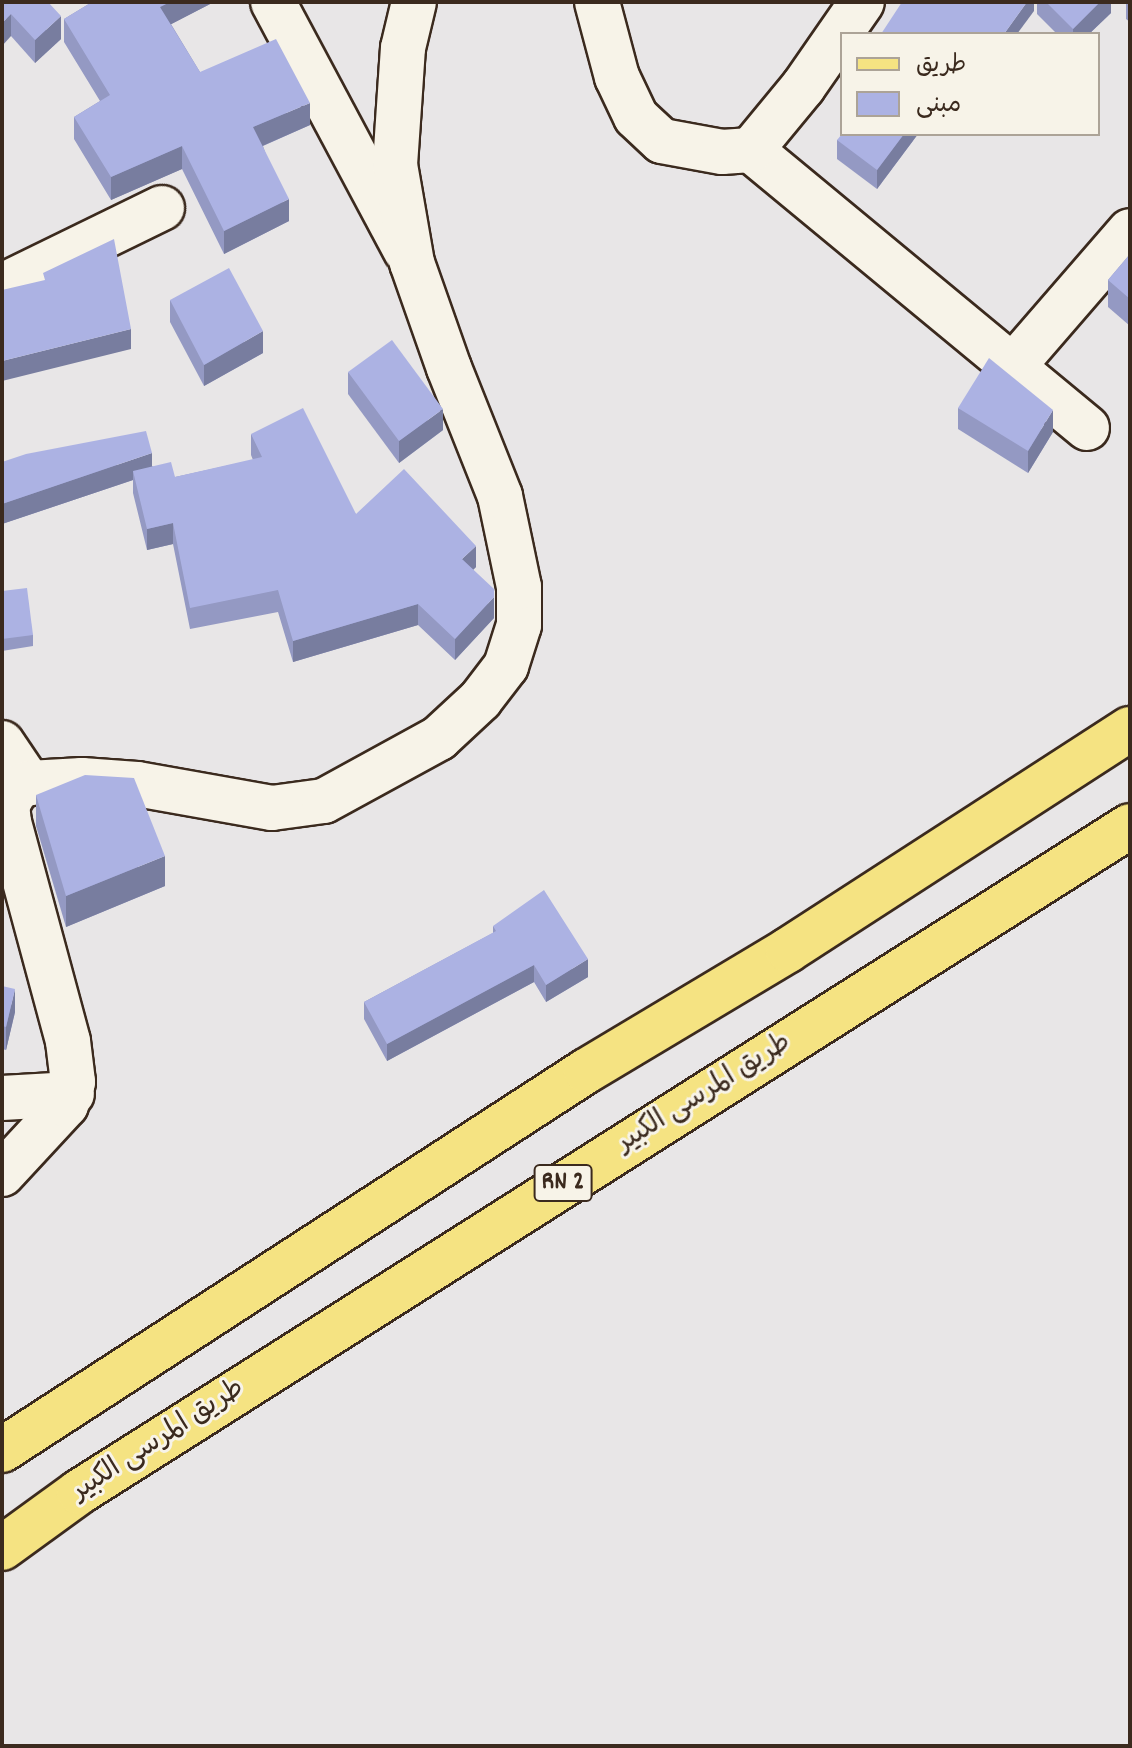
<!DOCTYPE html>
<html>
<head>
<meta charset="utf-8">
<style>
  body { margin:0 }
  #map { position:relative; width:1132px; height:1748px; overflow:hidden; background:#e8e6e7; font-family:Dekko,"Playpen Sans Arabic",sans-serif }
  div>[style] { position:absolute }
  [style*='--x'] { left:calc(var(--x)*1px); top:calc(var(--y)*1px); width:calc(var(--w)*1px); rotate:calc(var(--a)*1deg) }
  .roads { filter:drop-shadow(2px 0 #3b2a1e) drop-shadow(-2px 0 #3b2a1e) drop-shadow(0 2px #3b2a1e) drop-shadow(0 -2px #3b2a1e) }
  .minor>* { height:44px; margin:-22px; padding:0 22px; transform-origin:22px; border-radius:22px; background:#f7f3e8 }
  .secondary>* { height:44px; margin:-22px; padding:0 22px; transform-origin:22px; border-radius:22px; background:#f7f3e8 }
  .primary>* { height:44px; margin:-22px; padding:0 22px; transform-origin:22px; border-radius:22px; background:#f5e382 }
  .wall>* { inset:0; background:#9499c3 }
  .shaded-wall>* { inset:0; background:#787d9f }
  .building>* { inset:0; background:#acb2e3 }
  span { translate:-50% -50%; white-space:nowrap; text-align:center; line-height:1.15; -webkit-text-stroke:6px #f7f3e8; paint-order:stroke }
  .shield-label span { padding:2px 6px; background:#f7f3e8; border:2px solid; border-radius:6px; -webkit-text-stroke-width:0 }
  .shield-label { font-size:26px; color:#3b2a1e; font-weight:700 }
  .street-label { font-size:28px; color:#3b2a1e }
  .frame { position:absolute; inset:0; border:4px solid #3b2a1e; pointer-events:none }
  .legend { position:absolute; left:840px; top:32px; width:260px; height:104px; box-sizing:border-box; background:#f7f3e8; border:2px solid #aca397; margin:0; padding:10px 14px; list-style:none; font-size:24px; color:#3b2a1e }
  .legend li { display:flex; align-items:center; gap:16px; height:40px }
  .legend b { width:40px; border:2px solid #aca397 }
</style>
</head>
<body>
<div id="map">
  <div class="roads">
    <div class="minor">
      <div style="--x:273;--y:2;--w:282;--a:61.9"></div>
      <div style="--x:751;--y:150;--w:436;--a:39.6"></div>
      <div style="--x:2;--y:286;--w:178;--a:-26"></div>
      <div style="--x:1014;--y:365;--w:177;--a:-49.1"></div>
      <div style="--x:2;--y:743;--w:48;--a:56"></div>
      <div style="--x:2;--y:1098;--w:70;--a:-3.3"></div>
    </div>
    <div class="secondary">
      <div style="--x:597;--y:2;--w:78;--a:75.1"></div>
      <div style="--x:617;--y:77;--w:44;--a:64.6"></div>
      <div style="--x:636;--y:117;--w:35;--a:43"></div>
      <div style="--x:662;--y:141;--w:61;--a:10.4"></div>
      <div style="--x:722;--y:152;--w:29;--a:-4"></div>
      <div style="--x:751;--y:150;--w:82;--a:-50.5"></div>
      <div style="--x:803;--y:87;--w:103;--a:-55.2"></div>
      <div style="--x:2;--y:1174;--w:94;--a:-47.2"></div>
      <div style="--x:66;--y:1105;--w:24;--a:-73"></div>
      <div style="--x:73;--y:1082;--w:41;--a:-97"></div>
      <div style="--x:68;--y:1041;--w:226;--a:-105.1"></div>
      <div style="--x:9;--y:823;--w:18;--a:-96"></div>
      <div style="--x:7;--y:805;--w:20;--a:-60"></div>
      <div style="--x:17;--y:788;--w:13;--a:-23"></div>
      <div style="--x:29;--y:783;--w:53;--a:-3.2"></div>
      <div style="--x:82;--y:780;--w:55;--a:4.2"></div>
      <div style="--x:137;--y:784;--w:137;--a:10.1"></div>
      <div style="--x:272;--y:808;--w:52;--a:-7.7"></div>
      <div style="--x:324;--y:801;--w:131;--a:-28.7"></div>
      <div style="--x:439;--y:738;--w:56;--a:-42.8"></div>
      <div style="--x:480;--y:700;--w:43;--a:-52.6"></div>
      <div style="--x:506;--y:666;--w:43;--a:-72.4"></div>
      <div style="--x:519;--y:625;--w:38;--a:-90"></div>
      <div style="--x:519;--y:587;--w:93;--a:-101.8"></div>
      <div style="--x:500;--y:496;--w:138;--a:-111.7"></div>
      <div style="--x:449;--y:368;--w:111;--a:-109.4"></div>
      <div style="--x:412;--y:263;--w:99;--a:-99.8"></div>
      <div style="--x:395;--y:165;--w:117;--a:-86.1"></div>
      <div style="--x:403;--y:48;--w:47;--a:-76.6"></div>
    </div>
    <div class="primary">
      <div style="--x:2;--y:1450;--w:696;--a:-32.98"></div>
      <div style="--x:586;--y:1071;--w:235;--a:-30.9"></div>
      <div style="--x:788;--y:950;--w:407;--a:-32.9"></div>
      <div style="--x:2;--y:1548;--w:95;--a:-36"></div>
      <div style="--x:79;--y:1492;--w:1244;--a:-32.36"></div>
    </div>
  </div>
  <div class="wall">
    <div style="clip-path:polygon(2px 2px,61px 39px,35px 63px,11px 36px)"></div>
    <div style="clip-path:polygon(92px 2px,214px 2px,171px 24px,200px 72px,310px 125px,263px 146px,289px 221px,224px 254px,182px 169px,111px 200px,74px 139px,74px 117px,100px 101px,64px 42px,64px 19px)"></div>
    <div style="clip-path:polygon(1037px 2px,1111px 2px,1111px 13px,1089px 34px,1057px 34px,1037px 14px)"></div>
    <div style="clip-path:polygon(1126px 2px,1130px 2px,1130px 22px,1126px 19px)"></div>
    <div style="clip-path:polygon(918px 134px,877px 189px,837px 159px,837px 140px)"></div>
    <div style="clip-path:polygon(1130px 254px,1130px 326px,1108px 307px,1108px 280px)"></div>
    <div style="clip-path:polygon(170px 300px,263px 353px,204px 386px,170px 322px)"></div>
    <div style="clip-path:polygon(348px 372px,443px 430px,399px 463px,348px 394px)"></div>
    <div style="clip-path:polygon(958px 408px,1053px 432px,1028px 473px,958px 429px)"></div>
    <div style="clip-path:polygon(251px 434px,356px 514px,476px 567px,473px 570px,494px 618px,455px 660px,418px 625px,293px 662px,278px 612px,190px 629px,173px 544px,147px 550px,133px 493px,133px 480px,2px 524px,2px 462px,152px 466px,175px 477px,253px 460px,251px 455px)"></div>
    <div style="clip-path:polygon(1130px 522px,1130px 538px,1128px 537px,1128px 526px)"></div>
    <div style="clip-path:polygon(2px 591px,33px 635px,33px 646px,2px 651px)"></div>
    <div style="clip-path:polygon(36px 795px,165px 886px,66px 927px,36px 826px)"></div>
    <div style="clip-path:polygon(493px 926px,588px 977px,546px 1002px,534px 982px,387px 1061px,364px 1019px,364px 1002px,493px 933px)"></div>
    <div style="clip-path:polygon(2px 986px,15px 1012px,6px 1050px,2px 1049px)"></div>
  </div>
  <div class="shaded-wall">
    <div style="clip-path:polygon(170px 2px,214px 2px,160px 30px,160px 7px)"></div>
    <div style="clip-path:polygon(1027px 2px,1034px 2px,1034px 11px,1017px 34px,1004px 34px)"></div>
    <div style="clip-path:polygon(1100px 2px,1111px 2px,1111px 13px,1089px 34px,1073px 34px,1073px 29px)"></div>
    <div style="clip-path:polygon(11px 14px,11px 36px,2px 46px,2px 23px)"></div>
    <div style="clip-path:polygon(61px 16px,61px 39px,35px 63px,35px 40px)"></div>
    <div style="clip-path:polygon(310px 103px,310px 125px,253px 150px,253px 127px)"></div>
    <div style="clip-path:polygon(904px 134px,918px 134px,877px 189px,877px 170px)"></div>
    <div style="clip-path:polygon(182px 146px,182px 169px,111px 200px,111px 177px)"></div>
    <div style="clip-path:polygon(289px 199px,289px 221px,224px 254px,224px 231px)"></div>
    <div style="clip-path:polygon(131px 329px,131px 349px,2px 381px,2px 361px)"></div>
    <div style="clip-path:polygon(263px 331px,263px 353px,204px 386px,204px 365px)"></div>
    <div style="clip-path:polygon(443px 409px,443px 430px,399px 463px,399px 441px)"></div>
    <div style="clip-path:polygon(1053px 410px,1053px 432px,1028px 473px,1028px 451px)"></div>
    <div style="clip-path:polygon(152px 453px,152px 473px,133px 471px,133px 480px,2px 524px,2px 504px)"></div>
    <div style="clip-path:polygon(173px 523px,173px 544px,147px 550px,147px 529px)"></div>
    <div style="clip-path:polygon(476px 546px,476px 567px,462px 580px,462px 559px)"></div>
    <div style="clip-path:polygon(494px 597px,494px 618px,455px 660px,455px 639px)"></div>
    <div style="clip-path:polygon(418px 604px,418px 625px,293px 662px,293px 641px)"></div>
    <div style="clip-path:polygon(165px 856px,165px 886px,66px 927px,66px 896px)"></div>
    <div style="clip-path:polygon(588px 959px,588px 977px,546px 1002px,546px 985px)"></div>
    <div style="clip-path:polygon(534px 965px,534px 982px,387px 1061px,387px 1044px)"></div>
    <div style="clip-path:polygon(15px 989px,15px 1012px,6px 1050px,6px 1027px)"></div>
  </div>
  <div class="building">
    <div style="clip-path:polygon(2px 2px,48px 2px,61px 16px,35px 40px,11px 14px,2px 23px)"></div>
    <div style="clip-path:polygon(92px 2px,170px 2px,160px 7px,200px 72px,276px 39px,310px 103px,253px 127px,289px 199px,224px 231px,182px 146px,111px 177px,74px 117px,110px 95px,64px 19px)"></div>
    <div style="clip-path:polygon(902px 2px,1027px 2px,1004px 34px,881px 34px)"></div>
    <div style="clip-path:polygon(1046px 2px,1100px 2px,1073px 29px)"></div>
    <div style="clip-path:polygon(842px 134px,904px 134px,877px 170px,837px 140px)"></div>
    <div style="clip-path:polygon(114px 239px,131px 329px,2px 361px,2px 290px,45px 280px,43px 273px)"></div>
    <div style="clip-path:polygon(1130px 254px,1130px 299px,1108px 280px)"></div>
    <div style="clip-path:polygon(229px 268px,263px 331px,204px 365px,170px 300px)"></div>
    <div style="clip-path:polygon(392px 340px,443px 409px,399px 441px,348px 372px)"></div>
    <div style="clip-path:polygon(989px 358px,1053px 410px,1028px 451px,958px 408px)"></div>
    <div style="clip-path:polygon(303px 408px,356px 514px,404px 469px,476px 546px,462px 559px,494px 589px,494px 597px,455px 639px,418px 604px,293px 641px,278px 590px,190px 608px,173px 523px,147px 529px,133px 471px,171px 462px,175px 477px,262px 457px,251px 434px)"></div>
    <div style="clip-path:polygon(146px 431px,152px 453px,2px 504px,2px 462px,26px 454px)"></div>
    <div style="clip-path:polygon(27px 588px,33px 635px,2px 639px,2px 591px)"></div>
    <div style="clip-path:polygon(85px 775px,134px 778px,165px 856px,66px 896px,36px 795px)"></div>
    <div style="clip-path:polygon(544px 890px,588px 959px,546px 985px,534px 965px,387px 1044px,364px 1002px,496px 931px,493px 926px)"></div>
    <div style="clip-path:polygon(2px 986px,15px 989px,6px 1027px,2px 1026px)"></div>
  </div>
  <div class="shield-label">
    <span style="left:563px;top:1183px">RN 2</span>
  </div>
  <div class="street-label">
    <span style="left:705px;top:1094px;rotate:-32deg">طريق المرسى الكبير</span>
    <span style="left:159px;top:1441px;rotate:-33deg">طريق المرسى الكبير</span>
  </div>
  <div class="frame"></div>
  <ul class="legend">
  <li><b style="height:10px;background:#f5e382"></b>طريق</li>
  <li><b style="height:22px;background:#acb2e3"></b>مبنى</li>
  </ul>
</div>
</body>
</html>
